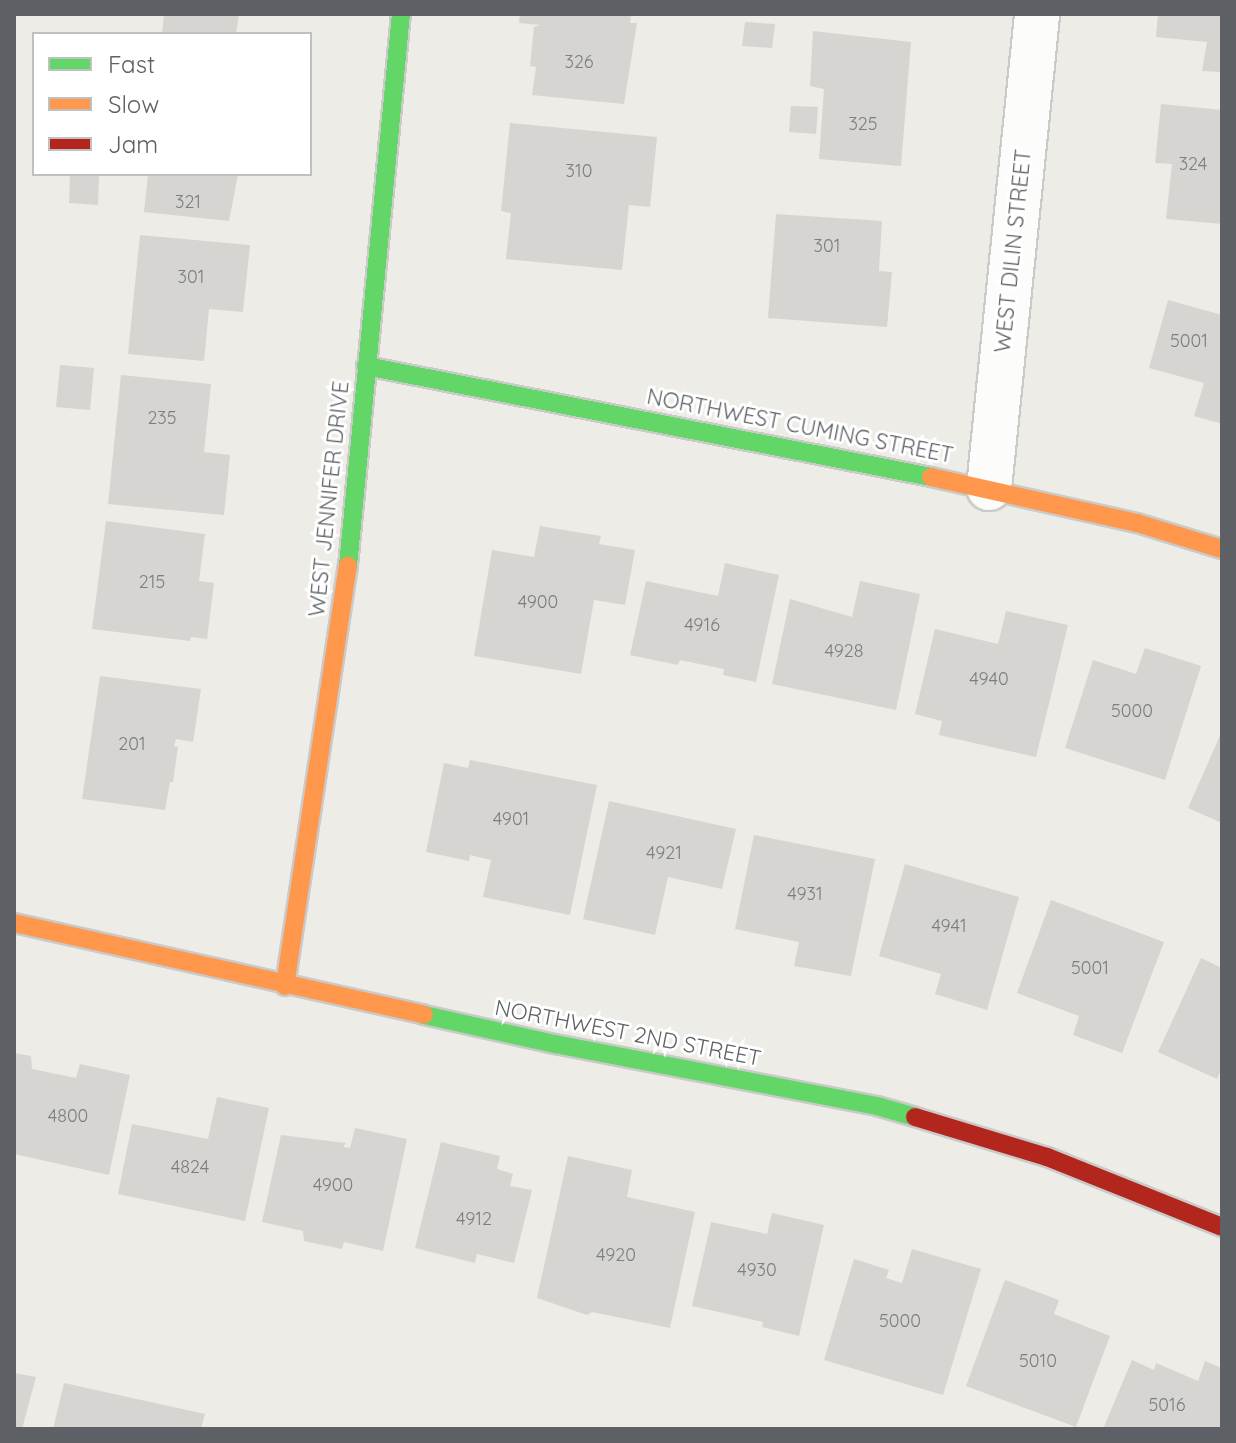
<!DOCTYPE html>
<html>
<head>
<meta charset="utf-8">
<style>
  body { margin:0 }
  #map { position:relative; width:1236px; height:1443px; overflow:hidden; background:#edece7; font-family:Quicksand,sans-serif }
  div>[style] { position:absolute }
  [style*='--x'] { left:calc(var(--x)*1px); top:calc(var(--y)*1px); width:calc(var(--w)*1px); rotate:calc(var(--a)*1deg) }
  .building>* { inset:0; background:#d6d5d2 }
  .roads { filter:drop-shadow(2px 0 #cacac9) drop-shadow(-2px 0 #cacac9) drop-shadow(0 2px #cacac9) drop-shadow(0 -2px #cacac9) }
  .street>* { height:44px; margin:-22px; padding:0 22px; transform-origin:22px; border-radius:22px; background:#fcfcfb }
  .fast>* { height:18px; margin:-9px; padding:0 9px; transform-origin:9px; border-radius:9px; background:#63d668 }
  .slow>* { height:18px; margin:-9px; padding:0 9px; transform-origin:9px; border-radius:9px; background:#ff974d }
  .jam>* { height:18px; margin:-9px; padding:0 9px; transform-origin:9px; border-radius:9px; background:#b3261e }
  span { translate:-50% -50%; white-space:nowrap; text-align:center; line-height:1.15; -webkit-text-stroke:6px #fff; paint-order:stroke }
  .number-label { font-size:18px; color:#7c7e81 }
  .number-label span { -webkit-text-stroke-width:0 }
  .street-label { font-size:22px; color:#5d6165 }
  .frame { position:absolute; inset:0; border:16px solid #5d6165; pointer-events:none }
  .legend { position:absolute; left:32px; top:32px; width:280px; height:144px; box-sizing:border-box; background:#fff; border:2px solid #bec0c1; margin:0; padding:10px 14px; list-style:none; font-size:24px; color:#5d6165 }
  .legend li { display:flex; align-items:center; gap:16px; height:40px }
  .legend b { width:40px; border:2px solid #bec0c1 }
</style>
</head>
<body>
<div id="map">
  <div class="building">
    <div style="clip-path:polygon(164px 14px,239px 14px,236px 34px,162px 34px)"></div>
    <div style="clip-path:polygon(520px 14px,631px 14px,630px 23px,637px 23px,624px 104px,532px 95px,536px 67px,530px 66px,534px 27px,540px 25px,519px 23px)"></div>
    <div style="clip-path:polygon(1158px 14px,1222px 14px,1222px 72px,1202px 71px,1207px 42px,1156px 37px)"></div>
    <div style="clip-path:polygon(745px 22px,775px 24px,772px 48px,742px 46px)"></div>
    <div style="clip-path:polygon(813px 31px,911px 42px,901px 166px,819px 159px,824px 89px,810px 86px)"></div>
    <div style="clip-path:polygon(1161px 104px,1222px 110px,1222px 224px,1166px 219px,1172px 164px,1155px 163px)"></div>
    <div style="clip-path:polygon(791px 106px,818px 107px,816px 134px,789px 132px)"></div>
    <div style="clip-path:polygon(510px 123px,657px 137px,650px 207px,629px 205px,622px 270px,506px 259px,511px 213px,501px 211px)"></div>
    <div style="clip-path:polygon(70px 174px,99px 174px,98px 205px,69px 203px)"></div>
    <div style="clip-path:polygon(148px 174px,238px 174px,229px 221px,144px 212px)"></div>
    <div style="clip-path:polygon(776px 214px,882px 221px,879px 271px,892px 272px,887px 327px,768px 318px)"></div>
    <div style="clip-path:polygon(140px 235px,250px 245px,243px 312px,209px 309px,204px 361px,128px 354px)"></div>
    <div style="clip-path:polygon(1168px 300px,1222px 315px,1222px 424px,1194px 416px,1204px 383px,1149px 368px)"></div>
    <div style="clip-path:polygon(60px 365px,94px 368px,90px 410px,56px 407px)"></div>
    <div style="clip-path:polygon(121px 375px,211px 384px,204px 452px,230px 455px,224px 515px,108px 504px)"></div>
    <div style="clip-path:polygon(106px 521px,205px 534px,199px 581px,214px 583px,207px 639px,191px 637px,190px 641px,92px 629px)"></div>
    <div style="clip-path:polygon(540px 526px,601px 536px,599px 544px,635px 550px,625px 605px,594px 600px,581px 674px,474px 656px,492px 550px,534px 557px)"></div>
    <div style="clip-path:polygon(725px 563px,779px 575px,756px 682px,723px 675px,724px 669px,680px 660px,678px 665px,630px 655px,646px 581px,718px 596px)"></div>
    <div style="clip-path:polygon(860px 581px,920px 594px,896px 710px,772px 684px,790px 599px,852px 617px)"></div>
    <div style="clip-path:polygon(1006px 611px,1068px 625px,1036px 757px,939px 735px,942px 721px,915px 714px,935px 629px,998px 644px)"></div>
    <div style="clip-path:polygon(1145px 648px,1201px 666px,1165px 780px,1065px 748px,1093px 660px,1136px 674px)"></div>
    <div style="clip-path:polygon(100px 676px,201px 689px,193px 742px,176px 739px,174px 746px,178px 747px,173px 782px,170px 782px,165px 810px,82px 799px)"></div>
    <div style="clip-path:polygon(1222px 731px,1222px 823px,1188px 808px)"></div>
    <div style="clip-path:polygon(470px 760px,597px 785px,570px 915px,483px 897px,491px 860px,470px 855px,469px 861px,426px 852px,444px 763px,468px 768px)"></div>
    <div style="clip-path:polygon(609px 801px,736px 829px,722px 889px,668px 877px,655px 935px,583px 919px)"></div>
    <div style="clip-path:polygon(754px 835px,875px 859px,851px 976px,794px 966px,799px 942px,735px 929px)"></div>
    <div style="clip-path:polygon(905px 864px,1019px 897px,987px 1010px,935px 994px,941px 974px,879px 956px)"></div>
    <div style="clip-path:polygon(1051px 900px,1164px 942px,1122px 1053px,1073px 1035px,1079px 1016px,1017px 993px)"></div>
    <div style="clip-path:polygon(1201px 958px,1222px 968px,1222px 1068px,1217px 1079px,1158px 1052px)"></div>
    <div style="clip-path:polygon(14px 1053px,31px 1056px,32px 1069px,76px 1078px,80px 1064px,130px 1075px,109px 1175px,14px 1154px)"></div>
    <div style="clip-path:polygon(217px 1097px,269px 1108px,245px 1221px,118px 1194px,132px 1124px,208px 1139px)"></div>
    <div style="clip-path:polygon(355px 1128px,407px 1139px,383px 1251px,344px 1242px,342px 1249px,304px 1241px,303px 1231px,262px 1222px,281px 1135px,346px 1143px,343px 1147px,350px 1148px)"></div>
    <div style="clip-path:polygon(441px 1142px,500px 1156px,497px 1169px,513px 1174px,510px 1186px,532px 1190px,514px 1263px,477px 1254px,475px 1263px,415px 1248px)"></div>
    <div style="clip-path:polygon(568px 1156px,632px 1170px,627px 1197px,695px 1212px,670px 1328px,592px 1312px,587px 1315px,537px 1298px)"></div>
    <div style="clip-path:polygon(772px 1213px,824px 1225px,799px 1336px,762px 1327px,763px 1322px,692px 1306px,711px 1222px,767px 1234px)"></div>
    <div style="clip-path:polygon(912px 1249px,981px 1269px,943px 1395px,824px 1360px,854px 1259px,889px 1270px,886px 1278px,902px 1283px)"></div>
    <div style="clip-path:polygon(1005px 1280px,1059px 1300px,1054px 1314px,1110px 1336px,1076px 1427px,966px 1386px)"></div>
    <div style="clip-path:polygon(1132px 1360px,1154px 1370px,1156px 1363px,1198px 1381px,1205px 1361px,1222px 1368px,1222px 1429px,1103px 1429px)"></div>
    <div style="clip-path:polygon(14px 1373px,36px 1377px,22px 1429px,14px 1429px)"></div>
    <div style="clip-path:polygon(64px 1383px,205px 1414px,201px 1429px,53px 1429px)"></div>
  </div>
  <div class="roads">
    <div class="street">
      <div style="--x:989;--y:488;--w:476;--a:-84.2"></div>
    </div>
    <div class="fast">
      <div style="--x:366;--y:366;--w:576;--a:11.11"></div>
      <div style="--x:348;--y:566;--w:555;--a:-84.52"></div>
      <div style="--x:424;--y:1015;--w:134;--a:12.5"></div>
      <div style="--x:555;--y:1044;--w:328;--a:10.9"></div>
      <div style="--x:877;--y:1106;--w:40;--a:16"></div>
    </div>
    <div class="slow">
      <div style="--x:931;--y:477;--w:211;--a:12.6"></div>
      <div style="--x:1137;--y:523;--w:89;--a:17"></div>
      <div style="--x:14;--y:923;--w:420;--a:12.6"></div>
      <div style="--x:285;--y:986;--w:425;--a:-81.5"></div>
    </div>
    <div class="jam">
      <div style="--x:915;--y:1117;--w:138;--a:16.9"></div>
      <div style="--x:1047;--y:1157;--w:188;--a:21.8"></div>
    </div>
  </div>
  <div class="number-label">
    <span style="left:579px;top:62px">326</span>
    <span style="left:863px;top:124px">325</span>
    <span style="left:1193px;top:164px">324</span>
    <span style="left:579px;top:171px">310</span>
    <span style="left:188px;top:202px">321</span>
    <span style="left:827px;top:246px">301</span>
    <span style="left:191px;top:277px">301</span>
    <span style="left:1189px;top:341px">5001</span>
    <span style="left:162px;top:418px">235</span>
    <span style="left:152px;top:582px">215</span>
    <span style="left:538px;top:602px">4900</span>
    <span style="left:702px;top:625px">4916</span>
    <span style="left:844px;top:651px">4928</span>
    <span style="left:989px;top:679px">4940</span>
    <span style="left:1132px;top:711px">5000</span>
    <span style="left:132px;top:744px">201</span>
    <span style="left:511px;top:819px">4901</span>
    <span style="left:664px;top:853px">4921</span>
    <span style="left:805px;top:894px">4931</span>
    <span style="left:949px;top:926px">4941</span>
    <span style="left:1090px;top:968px">5001</span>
    <span style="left:68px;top:1116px">4800</span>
    <span style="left:190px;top:1167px">4824</span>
    <span style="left:333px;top:1185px">4900</span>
    <span style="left:474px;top:1219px">4912</span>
    <span style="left:616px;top:1255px">4920</span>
    <span style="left:757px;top:1270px">4930</span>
    <span style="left:900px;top:1321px">5000</span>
    <span style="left:1038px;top:1361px">5010</span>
    <span style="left:1167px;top:1405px">5016</span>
  </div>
  <div class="street-label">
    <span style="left:1013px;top:251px;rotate:-84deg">WEST DILIN STREET</span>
    <span style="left:800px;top:426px;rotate:11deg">NORTHWEST CUMING STREET</span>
    <span style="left:329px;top:499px;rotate:-84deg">WEST JENNIFER DRIVE</span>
    <span style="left:628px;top:1033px;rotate:11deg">NORTHWEST 2ND STREET</span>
  </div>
  <div class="frame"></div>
  <ul class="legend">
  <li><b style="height:10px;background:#63d668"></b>Fast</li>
  <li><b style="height:10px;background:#ff974d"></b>Slow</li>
  <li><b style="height:10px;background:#b3261e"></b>Jam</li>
  </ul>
</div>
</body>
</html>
